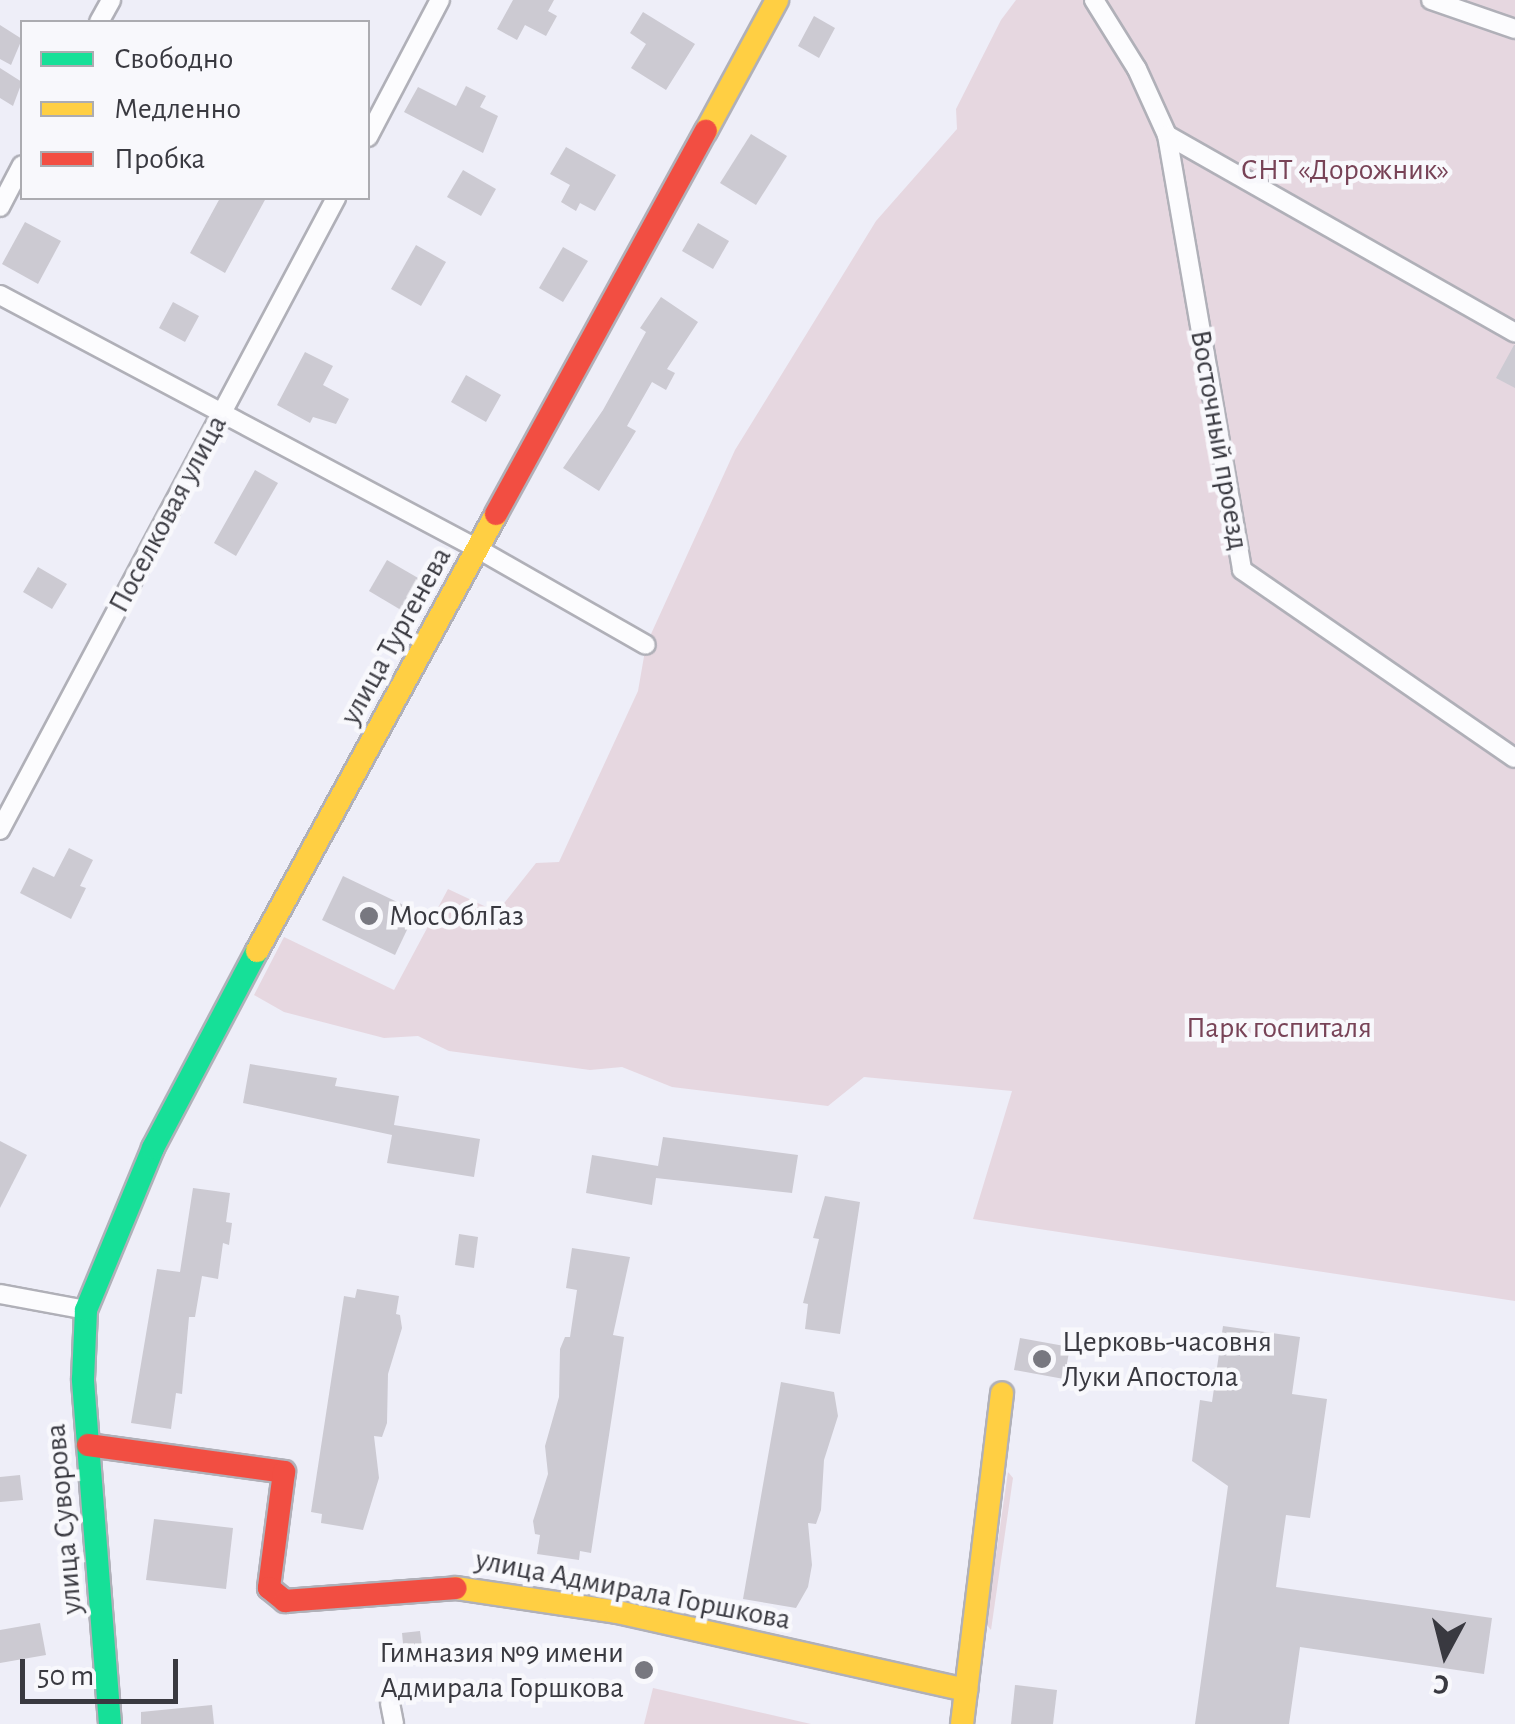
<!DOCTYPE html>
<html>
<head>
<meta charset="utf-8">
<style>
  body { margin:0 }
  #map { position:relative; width:1515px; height:1724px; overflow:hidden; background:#eeeef8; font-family:"Alegreya Sans",sans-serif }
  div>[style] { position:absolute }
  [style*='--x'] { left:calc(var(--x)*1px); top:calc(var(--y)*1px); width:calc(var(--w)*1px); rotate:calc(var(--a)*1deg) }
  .green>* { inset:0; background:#e6d7e0 }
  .building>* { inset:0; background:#cccad2 }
  .roads { filter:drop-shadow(2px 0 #b0b0b8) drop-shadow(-2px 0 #b0b0b8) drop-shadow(0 2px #b0b0b8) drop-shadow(0 -2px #b0b0b8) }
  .street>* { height:18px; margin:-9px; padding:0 9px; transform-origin:9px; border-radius:9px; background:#fcfcfe }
  .fast>* { height:22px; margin:-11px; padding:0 11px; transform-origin:11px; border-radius:11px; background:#16e098 }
  .slow>* { height:22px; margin:-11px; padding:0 11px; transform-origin:11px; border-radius:11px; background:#ffcf43 }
  .jam>* { height:22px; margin:-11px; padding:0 11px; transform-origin:11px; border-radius:11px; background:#f24e42 }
  .dots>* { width:28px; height:28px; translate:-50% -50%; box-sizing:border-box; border:5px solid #f8f8fc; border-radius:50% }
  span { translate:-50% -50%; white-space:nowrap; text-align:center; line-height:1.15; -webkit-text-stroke:9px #f8f8fc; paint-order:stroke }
  .park-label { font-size:30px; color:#784357 }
  .street-label { font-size:30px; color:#393940 }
  .poi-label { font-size:30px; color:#393940 }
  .left { translate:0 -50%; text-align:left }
  .right { translate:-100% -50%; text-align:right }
  .legend { position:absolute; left:20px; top:20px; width:350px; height:180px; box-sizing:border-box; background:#f8f8fc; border:2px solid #acacb1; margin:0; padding:12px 18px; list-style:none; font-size:30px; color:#393940 }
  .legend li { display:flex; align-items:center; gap:20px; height:50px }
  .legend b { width:50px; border:2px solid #acacb1 }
  .north { position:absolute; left:1395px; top:1604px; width:100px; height:100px; -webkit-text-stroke:8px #f8f8fc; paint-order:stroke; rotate:187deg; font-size:28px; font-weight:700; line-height:40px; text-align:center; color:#393940 }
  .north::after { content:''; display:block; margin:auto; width:35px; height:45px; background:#393940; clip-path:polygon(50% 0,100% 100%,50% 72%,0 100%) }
  .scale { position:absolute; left:20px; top:1659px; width:158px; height:45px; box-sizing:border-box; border:5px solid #393940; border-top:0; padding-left:12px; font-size:30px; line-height:35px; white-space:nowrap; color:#393940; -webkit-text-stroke:8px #f8f8fc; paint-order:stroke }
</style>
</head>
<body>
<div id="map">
  <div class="green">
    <div style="clip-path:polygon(1016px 0,1515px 0,1515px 1301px,973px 1219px,1012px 1091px,864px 1077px,828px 1106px,672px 1087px,622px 1067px,590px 1070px,449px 1051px,418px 1036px,384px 1038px,284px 1012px,254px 995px,284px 937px,394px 990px,448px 889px,497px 912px,536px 863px,559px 862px,638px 691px,646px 645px,735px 450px,876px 221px,957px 129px,956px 109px,1001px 20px)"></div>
    <div style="clip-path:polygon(1008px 1472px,1013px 1478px,991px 1630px,986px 1624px)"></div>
    <div style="clip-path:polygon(653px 1688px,811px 1724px,644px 1724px)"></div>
  </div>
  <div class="building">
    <div style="clip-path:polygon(513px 0,554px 0,548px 11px,557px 16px,546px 36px,525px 25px,517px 40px,497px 29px)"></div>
    <div style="clip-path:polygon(643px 12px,695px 44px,666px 90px,631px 68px,646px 44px,630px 33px)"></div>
    <div style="clip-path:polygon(814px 16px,835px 28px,819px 58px,798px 46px)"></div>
    <div style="clip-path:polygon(0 25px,22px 39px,11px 65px,0 59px)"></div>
    <div style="clip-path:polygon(0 68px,22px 82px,13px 106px,0 98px)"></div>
    <div style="clip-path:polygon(466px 86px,486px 96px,480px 107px,498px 116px,483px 153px,404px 112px,418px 87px,456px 106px)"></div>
    <div style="clip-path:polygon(751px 134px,787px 156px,756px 205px,720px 183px)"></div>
    <div style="clip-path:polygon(566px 147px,616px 175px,595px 211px,580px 203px,576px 211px,561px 202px,570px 185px,550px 174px)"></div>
    <div style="clip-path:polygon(463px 170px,496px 189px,481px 216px,447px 197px)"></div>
    <div style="clip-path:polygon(220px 198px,266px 198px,225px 273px,190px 253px)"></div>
    <div style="clip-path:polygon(25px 222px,61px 241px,38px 284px,2px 264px)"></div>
    <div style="clip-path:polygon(698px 223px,729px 241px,713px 269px,682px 251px)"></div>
    <div style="clip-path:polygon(416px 245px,446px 262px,421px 306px,391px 289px)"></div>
    <div style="clip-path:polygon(563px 247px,588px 261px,563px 302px,539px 288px)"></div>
    <div style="clip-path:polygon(661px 297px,698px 322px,667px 369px,675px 373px,666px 390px,652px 382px,627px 426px,636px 431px,599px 491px,563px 468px,603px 410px,646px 332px,640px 328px)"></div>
    <div style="clip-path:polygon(173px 302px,199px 316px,185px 342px,159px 328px)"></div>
    <div style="clip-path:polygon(1514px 345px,1515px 345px,1515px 388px,1496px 378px)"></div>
    <div style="clip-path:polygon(305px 352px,333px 366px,323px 385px,349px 399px,336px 424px,313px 417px,310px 423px,277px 405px)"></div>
    <div style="clip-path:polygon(466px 375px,501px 395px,486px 422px,451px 402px)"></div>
    <div style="clip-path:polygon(255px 470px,278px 483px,236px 556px,214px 543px)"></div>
    <div style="clip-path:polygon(387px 560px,425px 582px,406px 613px,369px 591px)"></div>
    <div style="clip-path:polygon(38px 567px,67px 584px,52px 609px,23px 592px)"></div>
    <div style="clip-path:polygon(69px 848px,93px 860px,80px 886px,86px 888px,71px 919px,20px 893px,33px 867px,54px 877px)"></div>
    <div style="clip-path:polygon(343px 876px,416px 911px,395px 955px,322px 920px)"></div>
    <div style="clip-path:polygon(250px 1064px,337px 1078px,335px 1086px,399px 1096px,394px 1125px,480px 1139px,474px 1177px,387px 1163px,392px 1135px,243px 1103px)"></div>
    <div style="clip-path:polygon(663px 1137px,798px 1155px,792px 1193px,656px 1178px,652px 1205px,586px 1193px,592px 1155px,658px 1166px)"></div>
    <div style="clip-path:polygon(0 1141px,27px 1155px,0 1208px)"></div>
    <div style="clip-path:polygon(193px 1188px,230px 1193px,226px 1222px,232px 1223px,229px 1245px,223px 1243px,218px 1279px,202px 1276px,195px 1317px,189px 1317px,182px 1394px,176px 1393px,171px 1429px,131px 1423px,157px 1269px,180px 1272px)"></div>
    <div style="clip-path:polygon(825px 1196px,860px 1202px,840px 1334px,805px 1329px,808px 1304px,803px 1303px,819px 1239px,813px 1238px)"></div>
    <div style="clip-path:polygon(459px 1234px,478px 1237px,474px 1268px,455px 1265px)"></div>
    <div style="clip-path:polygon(572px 1248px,630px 1257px,613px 1335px,624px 1337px,591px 1553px,580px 1551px,579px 1560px,537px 1554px,540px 1535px,535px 1534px,533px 1521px,548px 1474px,545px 1446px,559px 1397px,560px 1349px,565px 1337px,570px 1337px,577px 1290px,566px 1288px)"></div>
    <div style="clip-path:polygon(357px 1289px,399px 1296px,396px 1314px,400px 1315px,402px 1328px,388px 1374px,387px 1423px,382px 1437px,374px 1436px,379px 1478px,363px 1530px,321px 1523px,322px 1514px,311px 1512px,344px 1296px,355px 1298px)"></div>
    <div style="clip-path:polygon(1223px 1326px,1300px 1337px,1292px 1394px,1327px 1399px,1310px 1518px,1286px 1515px,1276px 1587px,1492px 1618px,1484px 1674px,1300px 1647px,1289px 1724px,1195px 1724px,1228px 1486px,1192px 1461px,1200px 1400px,1212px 1402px)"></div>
    <div style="clip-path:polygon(1020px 1338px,1070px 1347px,1064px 1379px,1014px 1370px)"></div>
    <div style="clip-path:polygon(781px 1382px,834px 1392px,838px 1416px,824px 1460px,821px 1510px,816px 1524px,808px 1523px,812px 1565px,808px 1587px,796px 1608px,743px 1599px)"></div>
    <div style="clip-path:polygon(20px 1475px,23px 1500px,0 1502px,0 1477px)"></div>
    <div style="clip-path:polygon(154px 1519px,233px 1528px,226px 1589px,146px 1580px)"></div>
    <div style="clip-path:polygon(40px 1623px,46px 1655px,0 1663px,0 1630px)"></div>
    <div style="clip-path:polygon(420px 1631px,424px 1661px,405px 1664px,402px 1633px)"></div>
    <div style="clip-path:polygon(1015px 1685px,1057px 1690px,1053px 1724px,1011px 1724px)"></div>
    <div style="clip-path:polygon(212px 1705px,214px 1724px,141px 1724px,141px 1712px)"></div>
  </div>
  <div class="roads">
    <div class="street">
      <div style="--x:1094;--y:0;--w:81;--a:58.1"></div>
      <div style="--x:1137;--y:69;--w:72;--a:65.6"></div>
      <div style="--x:1167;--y:135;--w:441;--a:80.2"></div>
      <div style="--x:1242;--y:570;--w:331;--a:34.6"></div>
      <div style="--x:1431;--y:0;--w:89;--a:19"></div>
      <div style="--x:99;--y:22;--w:25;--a:-61"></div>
      <div style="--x:1167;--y:135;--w:400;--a:29.6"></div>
      <div style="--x:368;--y:137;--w:155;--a:-62.3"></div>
      <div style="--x:0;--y:207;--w:47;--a:-62.4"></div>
      <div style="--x:0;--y:295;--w:541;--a:27.99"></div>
      <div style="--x:478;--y:549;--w:193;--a:29.7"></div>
      <div style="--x:0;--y:830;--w:716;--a:-62"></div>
      <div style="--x:0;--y:1294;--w:87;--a:10.5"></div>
      <div style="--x:390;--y:1703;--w:21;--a:79"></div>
    </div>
    <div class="fast">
      <div style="--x:110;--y:1724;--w:346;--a:-94.5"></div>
      <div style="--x:83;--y:1379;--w:69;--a:-87.5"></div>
      <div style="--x:86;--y:1310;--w:175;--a:-67.5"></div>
      <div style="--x:153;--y:1148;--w:223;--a:-62.2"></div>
    </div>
    <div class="slow">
      <div style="--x:706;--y:131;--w:149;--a:-61.5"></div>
      <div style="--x:257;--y:951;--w:498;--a:-61.3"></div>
      <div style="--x:456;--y:1588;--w:163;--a:8.5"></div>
      <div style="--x:617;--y:1612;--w:358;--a:12.6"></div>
      <div style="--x:962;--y:1724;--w:333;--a:-83.1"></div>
    </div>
    <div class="jam">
      <div style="--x:496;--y:514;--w:437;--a:-61.3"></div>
      <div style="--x:88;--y:1445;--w:198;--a:7.8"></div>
      <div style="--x:284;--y:1472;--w:117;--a:97.4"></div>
      <div style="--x:269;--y:1588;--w:21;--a:39"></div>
      <div style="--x:285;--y:1601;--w:171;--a:-4.3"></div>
    </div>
  </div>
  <div class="dots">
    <div style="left:369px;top:916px;background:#787880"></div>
    <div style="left:1042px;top:1359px;background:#787880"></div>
    <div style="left:644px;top:1670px;background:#787880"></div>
  </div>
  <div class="park-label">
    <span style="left:1345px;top:170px">СНТ «Дорожник»</span>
    <span style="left:1279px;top:1028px">Парк госпиталя</span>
  </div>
  <div class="street-label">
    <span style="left:1219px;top:440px;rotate:80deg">Восточный проезд</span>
    <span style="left:168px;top:514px;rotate:-62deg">Поселковая улица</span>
    <span style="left:396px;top:636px;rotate:-61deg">улица Тургенева</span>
    <span style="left:64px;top:1519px;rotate:-95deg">улица Суворова</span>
    <span style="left:633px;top:1590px;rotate:11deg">улица Адмирала Горшкова</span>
  </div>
  <div class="poi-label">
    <span class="left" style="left:389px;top:916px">МосОблГаз</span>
    <span class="left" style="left:1062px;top:1359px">Церковь-часовня<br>Луки Апостола</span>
    <span class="right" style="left:624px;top:1670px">Гимназия №9 имени<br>Адмирала Горшкова</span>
  </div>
  <ul class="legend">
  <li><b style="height:12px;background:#16e098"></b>Свободно</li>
  <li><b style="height:12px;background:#ffcf43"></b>Медленно</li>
  <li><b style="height:12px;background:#f24e42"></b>Пробка</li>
  </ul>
  <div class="north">С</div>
  <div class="scale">50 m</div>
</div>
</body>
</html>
